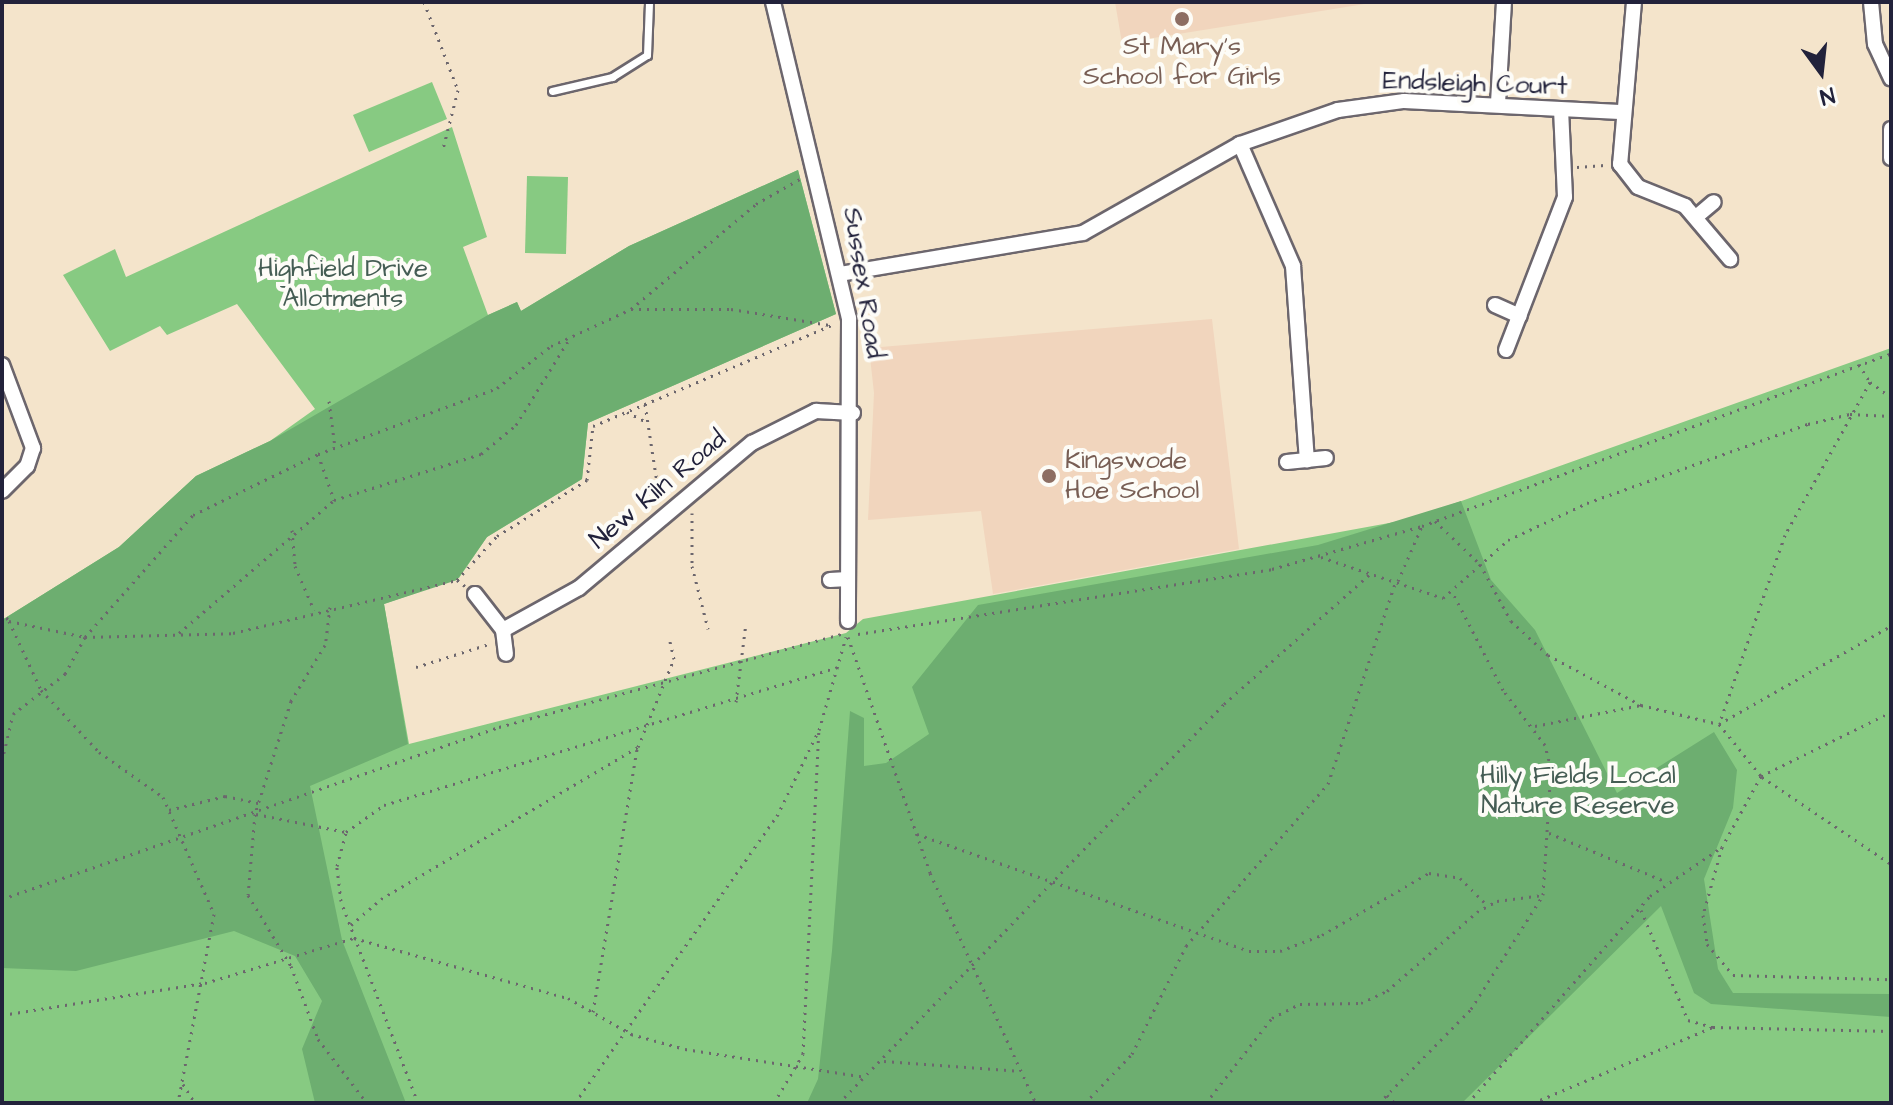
<!DOCTYPE html>
<html>
<head>
<meta charset="utf-8">
<style>
  body { margin:0 }
  #map { position:relative; width:1893px; height:1105px; overflow:hidden; background:#f4e4cb; font-family:"Architects Daughter",sans-serif }
  div>[style] { position:absolute }
  [style*='--x'] { left:calc(var(--x)*1px); top:calc(var(--y)*1px); width:calc(var(--w)*1px); rotate:calc(var(--a)*1deg) }
  .built>* { inset:0; background:#f1d5bd }
  .green>* { inset:0; background:#87ca82 }
  .forest>* { inset:0; background:#6dae70 }
  .path>* { height:3px; margin-top:-1.5px; transform-origin:0; background:repeating-linear-gradient(90deg,#6c666d 0 2px,transparent 0 8px) }
  .roads { filter:drop-shadow(2px 0 #6c666d) drop-shadow(-2px 0 #6c666d) drop-shadow(0 2px #6c666d) drop-shadow(0 -2px #6c666d) }
  .service>* { height:7px; margin:-3.5px; padding:0 3.5px; transform-origin:3.5px; border-radius:3.5px; background:#fff }
  .minor>* { height:14px; margin:-7px; padding:0 7px; transform-origin:7px; border-radius:7px; background:#fff }
  .dots>* { width:22px; height:22px; translate:-50% -50%; box-sizing:border-box; border:4px solid #fdfcf7; border-radius:50% }
  span { translate:-50% -50%; white-space:nowrap; text-align:center; line-height:1.15; -webkit-text-stroke:8px #fdfcf7; paint-order:stroke }
  .education-label { font-size:26px; color:#785e54 }
  .left { translate:0 -50%; text-align:left }
  .street-label { font-size:26px; color:#22223b }
  .park-label { font-size:26px; color:#455d54 }
  .frame { position:absolute; inset:0; border:4px solid #22223b; pointer-events:none }
  .north { position:absolute; left:1781px; top:32px; width:80px; height:80px; -webkit-text-stroke:6px #fdfcf7; paint-order:stroke; rotate:165deg; font-size:22px; font-weight:700; line-height:32px; text-align:center; color:#22223b }
  .north::after { content:''; display:block; margin:auto; width:28px; height:36px; background:#22223b; clip-path:polygon(50% 0,100% 100%,50% 72%,0 100%) }
</style>
</head>
<body>
<div id="map">
  <div class="built">
    <div style="clip-path:polygon(1115px 2px,1377px 2px,1122px 43px)"></div>
    <div style="clip-path:polygon(1212px 319px,1239px 549px,993px 594px,981px 511px,868px 520px,874px 393px,869px 348px)"></div>
  </div>
  <div class="green">
    <div style="clip-path:polygon(432px 82px,447px 119px,369px 152px,353px 115px)"></div>
    <div style="clip-path:polygon(452px 127px,487px 237px,463px 247px,488px 315px,517px 302px,521px 311px,629px 246px,798px 170px,836px 314px,588px 423px,582px 479px,487px 537px,459px 578px,384px 604px,409px 744px,846px 633px,863px 619px,1411px 519px,1891px 348px,1891px 1103px,2px 1103px,2px 620px,119px 547px,196px 476px,270px 441px,315px 409px,237px 304px,167px 335px,160px 326px,110px 351px,63px 275px,115px 249px,126px 277px)"></div>
    <div style="clip-path:polygon(527px 176px,568px 177px,566px 254px,525px 253px)"></div>
  </div>
  <div class="forest">
    <div style="clip-path:polygon(798px 170px,836px 314px,588px 423px,582px 479px,487px 537px,457px 580px,384px 604px,408px 744px,310px 786px,342px 940px,406px 1103px,315px 1103px,302px 1049px,322px 1001px,295px 956px,234px 931px,76px 971px,2px 968px,2px 620px,119px 547px,196px 476px,270px 441px,488px 315px,517px 302px,521px 311px,629px 246px)"></div>
    <div style="clip-path:polygon(1461px 501px,1491px 580px,1535px 630px,1617px 793px,1714px 732px,1737px 770px,1733px 808px,1704px 879px,1718px 969px,1733px 993px,1891px 994px,1891px 1017px,1711px 1004px,1694px 993px,1661px 906px,1462px 1103px,807px 1103px,818px 1079px,832px 951px,850px 711px,864px 718px,864px 766px,886px 763px,929px 734px,912px 687px,978px 605px,1318px 545px)"></div>
  </div>
  <div class="path">
    <div style="--x:424;--y:2;--w:94;--a:68.9"></div>
    <div style="--x:458;--y:90;--w:61;--a:104.3"></div>
    <div style="--x:1577;--y:167;--w:28;--a:-4"></div>
    <div style="--x:631;--y:309;--w:100;--a:0"></div>
    <div style="--x:731;--y:309;--w:100;--a:9.2"></div>
    <div style="--x:1859;--y:364;--w:21;--a:59"></div>
    <div style="--x:1870;--y:382;--w:175;--a:119.1"></div>
    <div style="--x:1785;--y:535;--w:200;--a:109.2"></div>
    <div style="--x:1719;--y:724;--w:67;--a:51.1"></div>
    <div style="--x:1761;--y:776;--w:81;--a:118.8"></div>
    <div style="--x:1722;--y:847;--w:71;--a:105.6"></div>
    <div style="--x:1703;--y:915;--w:29;--a:82"></div>
    <div style="--x:1707;--y:944;--w:40;--a:50"></div>
    <div style="--x:1733;--y:975;--w:158;--a:1.5"></div>
    <div style="--x:1870;--y:382;--w:26;--a:36"></div>
    <div style="--x:329;--y:401;--w:46;--a:82.6"></div>
    <div style="--x:645;--y:404;--w:99;--a:81.3"></div>
    <div style="--x:627;--y:412;--w:20;--a:27"></div>
    <div style="--x:318;--y:454;--w:49;--a:70.8"></div>
    <div style="--x:692;--y:513;--w:53;--a:90"></div>
    <div style="--x:692;--y:566;--w:65;--a:75.7"></div>
    <div style="--x:1435;--y:521;--w:62;--a:43.7"></div>
    <div style="--x:1480;--y:564;--w:65;--a:61.5"></div>
    <div style="--x:1511;--y:621;--w:50;--a:42.6"></div>
    <div style="--x:1548;--y:655;--w:106;--a:28.3"></div>
    <div style="--x:1641;--y:705;--w:80;--a:13.7"></div>
    <div style="--x:1719;--y:724;--w:198;--a:-29.7"></div>
    <div style="--x:292;--y:530;--w:36;--a:85"></div>
    <div style="--x:295;--y:566;--w:48;--a:66.6"></div>
    <div style="--x:1321;--y:557;--w:129;--a:18.6"></div>
    <div style="--x:1443;--y:598;--w:87;--a:-41.7"></div>
    <div style="--x:1508;--y:540;--w:87;--a:-25.1"></div>
    <div style="--x:1587;--y:503;--w:235;--a:-19.7"></div>
    <div style="--x:1808;--y:424;--w:43;--a:-13.4"></div>
    <div style="--x:1850;--y:414;--w:41;--a:2.8"></div>
    <div style="--x:1398;--y:581;--w:60;--a:-66.4"></div>
    <div style="--x:465;--y:586;--w:10;--a:-143"></div>
    <div style="--x:457;--y:580;--w:59;--a:-47.7"></div>
    <div style="--x:497;--y:536;--w:106;--a:-31.9"></div>
    <div style="--x:587;--y:480;--w:54;--a:-83.7"></div>
    <div style="--x:593;--y:426;--w:263;--a:-22.9"></div>
    <div style="--x:330;--y:607;--w:38;--a:97"></div>
    <div style="--x:325;--y:645;--w:66;--a:121.3"></div>
    <div style="--x:291;--y:701;--w:119;--a:107.7"></div>
    <div style="--x:255;--y:814;--w:81;--a:94.9"></div>
    <div style="--x:248;--y:895;--w:83;--a:58.8"></div>
    <div style="--x:291;--y:966;--w:78;--a:69.7"></div>
    <div style="--x:318;--y:1039;--w:81;--a:52.6"></div>
    <div style="--x:2;--y:611;--w:12;--a:55"></div>
    <div style="--x:9;--y:621;--w:78;--a:11.9"></div>
    <div style="--x:85;--y:637;--w:163;--a:-48.5"></div>
    <div style="--x:193;--y:515;--w:139;--a:-26"></div>
    <div style="--x:318;--y:454;--w:191;--a:-20.2"></div>
    <div style="--x:497;--y:388;--w:68;--a:-37.9"></div>
    <div style="--x:551;--y:346;--w:88;--a:-24.8"></div>
    <div style="--x:631;--y:309;--w:163;--a:-40"></div>
    <div style="--x:756;--y:204;--w:51;--a:-29.6"></div>
    <div style="--x:9;--y:621;--w:76;--a:65.1"></div>
    <div style="--x:41;--y:690;--w:85;--a:46.9"></div>
    <div style="--x:99;--y:752;--w:78;--a:35.1"></div>
    <div style="--x:163;--y:797;--w:128;--a:66.4"></div>
    <div style="--x:214;--y:914;--w:192;--a:100.8"></div>
    <div style="--x:179;--y:633;--w:204;--a:-40.6"></div>
    <div style="--x:334;--y:500;--w:154;--a:-17.4"></div>
    <div style="--x:481;--y:454;--w:45;--a:-39.6"></div>
    <div style="--x:516;--y:425;--w:99;--a:-58.2"></div>
    <div style="--x:858;--y:634;--w:419;--a:-8.9"></div>
    <div style="--x:1272;--y:569;--w:156;--a:-16"></div>
    <div style="--x:1422;--y:526;--w:500;--a:-20.2"></div>
    <div style="--x:848;--y:637;--w:250;--a:70.8"></div>
    <div style="--x:930;--y:873;--w:253;--a:65.3"></div>
    <div style="--x:416;--y:667;--w:77;--a:-17.5"></div>
    <div style="--x:736;--y:702;--w:80;--a:-82.8"></div>
    <div style="--x:1535;--y:726;--w:108;--a:-11.2"></div>
    <div style="--x:2;--y:761;--w:48;--a:-76.8"></div>
    <div style="--x:13;--y:714;--w:66;--a:-37.6"></div>
    <div style="--x:65;--y:674;--w:42;--a:-61.6"></div>
    <div style="--x:85;--y:637;--w:148;--a:-1.5"></div>
    <div style="--x:233;--y:633;--w:230;--a:-13.3"></div>
    <div style="--x:1761;--y:776;--w:145;--a:-26.2"></div>
    <div style="--x:1762;--y:777;--w:156;--a:34"></div>
    <div style="--x:169;--y:810;--w:58;--a:-14"></div>
    <div style="--x:225;--y:796;--w:34;--a:12"></div>
    <div style="--x:256;--y:814;--w:92;--a:11.3"></div>
    <div style="--x:1549;--y:833;--w:128;--a:22.6"></div>
    <div style="--x:917;--y:834;--w:352;--a:19.4"></div>
    <div style="--x:1249;--y:951;--w:31;--a:0"></div>
    <div style="--x:1280;--y:951;--w:45;--a:-20.9"></div>
    <div style="--x:1322;--y:935;--w:124;--a:-30.1"></div>
    <div style="--x:1429;--y:873;--w:31;--a:9"></div>
    <div style="--x:1460;--y:878;--w:40;--a:45"></div>
    <div style="--x:2;--y:899;--w:526;--a:-19.09"></div>
    <div style="--x:499;--y:727;--w:355;--a:-15.2"></div>
    <div style="--x:1641;--y:910;--w:120;--a:66.9"></div>
    <div style="--x:1688;--y:1020;--w:26;--a:16"></div>
    <div style="--x:1713;--y:1027;--w:178;--a:1.3"></div>
    <div style="--x:351;--y:925;--w:40;--a:-41"></div>
    <div style="--x:381;--y:899;--w:299;--a:-30.6"></div>
    <div style="--x:638;--y:747;--w:95;--a:-67.8"></div>
    <div style="--x:674;--y:659;--w:18;--a:-103"></div>
    <div style="--x:593;--y:1012;--w:268;--a:-80.5"></div>
    <div style="--x:2;--y:1015;--w:206;--a:-9"></div>
    <div style="--x:205;--y:983;--w:156;--a:-16.8"></div>
    <div style="--x:354;--y:938;--w:222;--a:15.7"></div>
    <div style="--x:568;--y:998;--w:73;--a:29.7"></div>
    <div style="--x:631;--y:1034;--w:56;--a:15.5"></div>
    <div style="--x:685;--y:1049;--w:183;--a:8.8"></div>
    <div style="--x:884;--y:1061;--w:136;--a:4.2"></div>
    <div style="--x:183;--y:1084;--w:22;--a:58"></div>
    <div style="--x:1387;--y:1095;--w:11;--a:45"></div>
    <div style="--x:418;--y:1103;--w:216;--a:-110.9"></div>
    <div style="--x:341;--y:901;--w:35;--a:-97"></div>
    <div style="--x:337;--y:866;--w:35;--a:-75"></div>
    <div style="--x:346;--y:832;--w:47;--a:-35.4"></div>
    <div style="--x:384;--y:805;--w:475;--a:-16.9"></div>
    <div style="--x:575;--y:1103;--w:351;--a:-54.9"></div>
    <div style="--x:777;--y:816;--w:96;--a:-64"></div>
    <div style="--x:819;--y:730;--w:97;--a:-73.8"></div>
    <div style="--x:774;--y:1103;--w:57;--a:-59.4"></div>
    <div style="--x:803;--y:1054;--w:323;--a:-87.2"></div>
    <div style="--x:839;--y:1103;--w:554;--a:-46.02"></div>
    <div style="--x:1224;--y:704;--w:195;--a:-41.7"></div>
    <div style="--x:1085;--y:1103;--w:68;--a:-46.2"></div>
    <div style="--x:1132;--y:1054;--w:121;--a:-63.4"></div>
    <div style="--x:1186;--y:946;--w:215;--a:-48.8"></div>
    <div style="--x:1328;--y:784;--w:214;--a:-71.5"></div>
    <div style="--x:1206;--y:1103;--w:108;--a:-52.2"></div>
    <div style="--x:1272;--y:1018;--w:31;--a:-27"></div>
    <div style="--x:1300;--y:1004;--w:61;--a:-0.9"></div>
    <div style="--x:1361;--y:1003;--w:29;--a:-25"></div>
    <div style="--x:1387;--y:991;--w:120;--a:-41.3"></div>
    <div style="--x:1477;--y:912;--w:23;--a:-29"></div>
    <div style="--x:1497;--y:901;--w:46;--a:-7.4"></div>
    <div style="--x:1379;--y:1103;--w:132;--a:-45.6"></div>
    <div style="--x:1471;--y:1009;--w:135;--a:-57.7"></div>
    <div style="--x:1543;--y:895;--w:127;--a:-86.4"></div>
    <div style="--x:1551;--y:768;--w:24;--a:-105"></div>
    <div style="--x:1545;--y:745;--w:69;--a:-127.4"></div>
    <div style="--x:1503;--y:690;--w:109;--a:-117.3"></div>
    <div style="--x:1468;--y:1103;--w:276;--a:-48.7"></div>
    <div style="--x:1650;--y:896;--w:87;--a:-34.2"></div>
    <div style="--x:1533;--y:1103;--w:195;--a:-22.9"></div>
  </div>
  <div class="roads">
    <div class="service">
      <div style="--x:552;--y:91;--w:62;--a:-13.1"></div>
      <div style="--x:612;--y:77;--w:41;--a:-32.2"></div>
      <div style="--x:647;--y:55;--w:53;--a:-87.8"></div>
    </div>
    <div class="minor">
      <div style="--x:773;--y:2;--w:325;--a:76.5"></div>
      <div style="--x:849;--y:318;--w:303;--a:90.2"></div>
      <div style="--x:1634;--y:2;--w:163;--a:94.9"></div>
      <div style="--x:1620;--y:164;--w:29;--a:52"></div>
      <div style="--x:1638;--y:187;--w:51;--a:22"></div>
      <div style="--x:1685;--y:206;--w:70;--a:49.7"></div>
      <div style="--x:1871;--y:2;--w:42;--a:84.6"></div>
      <div style="--x:1875;--y:44;--w:38;--a:65"></div>
      <div style="--x:1498;--y:103;--w:101;--a:-86.6"></div>
      <div style="--x:1891;--y:129;--w:29;--a:90"></div>
      <div style="--x:1240;--y:144;--w:133;--a:66.5"></div>
      <div style="--x:1293;--y:266;--w:195;--a:85.9"></div>
      <div style="--x:1696;--y:217;--w:23;--a:-40"></div>
      <div style="--x:840;--y:274;--w:246;--a:-9.6"></div>
      <div style="--x:1083;--y:233;--w:180;--a:-29.5"></div>
      <div style="--x:1240;--y:144;--w:104;--a:-19.1"></div>
      <div style="--x:1338;--y:110;--w:67;--a:-7.8"></div>
      <div style="--x:1404;--y:101;--w:216;--a:2.9"></div>
      <div style="--x:1495;--y:305;--w:27;--a:24"></div>
      <div style="--x:1506;--y:350;--w:164;--a:-68.9"></div>
      <div style="--x:1565;--y:197;--w:87;--a:-92.6"></div>
      <div style="--x:2;--y:365;--w:89;--a:69.5"></div>
      <div style="--x:33;--y:448;--w:19;--a:108"></div>
      <div style="--x:27;--y:466;--w:35;--a:135"></div>
      <div style="--x:1287;--y:462;--w:39;--a:-6"></div>
      <div style="--x:830;--y:580;--w:18;--a:-3"></div>
      <div style="--x:475;--y:594;--w:46;--a:52.1"></div>
      <div style="--x:503;--y:630;--w:24;--a:83"></div>
      <div style="--x:503;--y:630;--w:87;--a:-28.9"></div>
      <div style="--x:579;--y:588;--w:226;--a:-40"></div>
      <div style="--x:752;--y:443;--w:72;--a:-26.6"></div>
      <div style="--x:816;--y:411;--w:37;--a:3"></div>
    </div>
  </div>
  <div class="dots">
    <div style="left:1182px;top:19px;background:#8d6e63"></div>
    <div style="left:1049px;top:476px;background:#8d6e63"></div>
  </div>
  <div class="education-label">
    <span style="left:1182px;top:62px">St Mary's<br>School for Girls</span>
    <span class="left" style="left:1065px;top:476px">Kingswode<br>Hoe School</span>
  </div>
  <div class="street-label">
    <span style="left:1475px;top:84px;rotate:2deg">Endsleigh Court</span>
    <span style="left:863px;top:283px;rotate:81deg">Sussex Road</span>
    <span style="left:658px;top:490px;rotate:-40deg">New Kiln Road</span>
  </div>
  <div class="park-label">
    <span style="left:343px;top:284px">Highfield Drive<br>Allotments</span>
    <span style="left:1578px;top:791px">Hilly Fields Local<br>Nature Reserve</span>
  </div>
  <div class="frame"></div>
  <div class="north">N</div>
</div>
</body>
</html>
